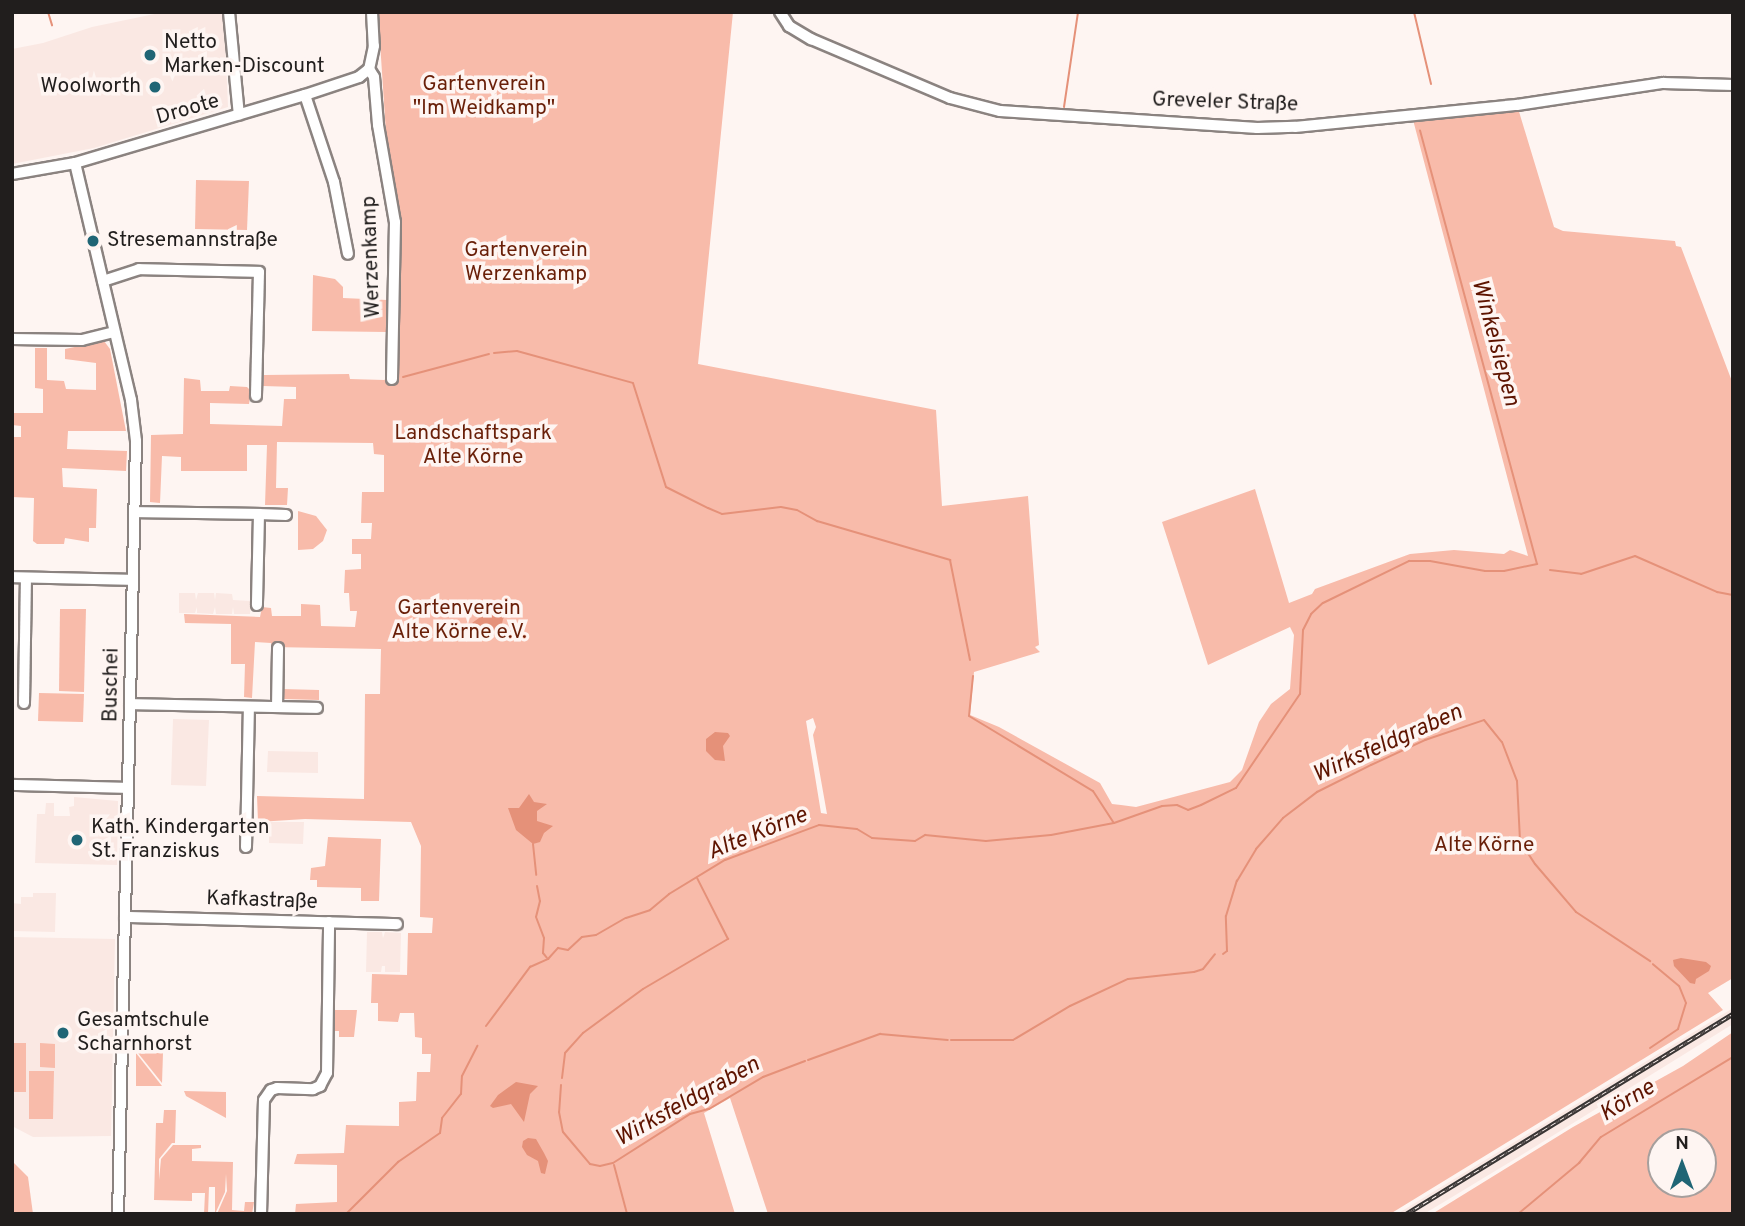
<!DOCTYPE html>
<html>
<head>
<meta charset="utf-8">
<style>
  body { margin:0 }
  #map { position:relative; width:1745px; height:1226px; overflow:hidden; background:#fef5f2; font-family:Overpass,sans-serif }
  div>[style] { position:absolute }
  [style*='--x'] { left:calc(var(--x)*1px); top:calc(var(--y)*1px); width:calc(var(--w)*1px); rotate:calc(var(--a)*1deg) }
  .built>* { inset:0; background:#fae8e3 }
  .green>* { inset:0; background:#f8bbaa }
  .water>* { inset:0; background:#e59179 }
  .stream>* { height:2px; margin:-1px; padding:0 1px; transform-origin:1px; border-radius:1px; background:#e59179 }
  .roads { filter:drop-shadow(2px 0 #8b8380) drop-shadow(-2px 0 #8b8380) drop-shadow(0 2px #8b8380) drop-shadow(0 -2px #8b8380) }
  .minor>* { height:10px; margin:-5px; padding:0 5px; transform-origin:5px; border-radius:5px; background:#fff }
  .rail>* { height:4.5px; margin-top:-2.25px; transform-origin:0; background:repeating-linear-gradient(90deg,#fef5f2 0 5px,#393534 0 10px); box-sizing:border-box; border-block:2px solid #393534 }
  .dots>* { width:19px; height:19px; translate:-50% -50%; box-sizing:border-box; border:4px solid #fef5f2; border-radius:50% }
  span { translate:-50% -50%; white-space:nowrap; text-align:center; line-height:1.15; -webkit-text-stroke:7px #fef5f2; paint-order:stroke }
  .poi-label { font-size:21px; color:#211e1d }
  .left { translate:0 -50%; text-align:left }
  .right { translate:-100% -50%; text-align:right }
  .park-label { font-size:21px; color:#691f08 }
  .street-label { font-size:21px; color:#211e1d }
  .water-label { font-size:23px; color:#5e1400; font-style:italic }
  .frame { position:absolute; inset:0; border:14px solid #211e1d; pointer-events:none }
  .north { position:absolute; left:1647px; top:1128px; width:70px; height:70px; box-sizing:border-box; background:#fef5f2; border:2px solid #a69f9d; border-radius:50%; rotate:0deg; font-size:19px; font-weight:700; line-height:28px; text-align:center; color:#211e1d }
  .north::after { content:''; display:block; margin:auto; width:24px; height:32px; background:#1f6575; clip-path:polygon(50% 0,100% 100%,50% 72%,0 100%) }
</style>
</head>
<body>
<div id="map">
  <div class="built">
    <div style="clip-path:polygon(164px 12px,224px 12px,228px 107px,94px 148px,12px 164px,12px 49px,43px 43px,92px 27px)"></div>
    <div style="clip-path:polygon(179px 593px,195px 593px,196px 600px,198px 593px,214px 593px,215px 600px,216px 593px,232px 594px,233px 600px,251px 601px,250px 614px,234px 614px,233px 607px,232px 614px,216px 614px,215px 607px,213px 614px,197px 613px,197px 607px,195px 613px,179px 613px)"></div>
    <div style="clip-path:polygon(173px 719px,209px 720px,206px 786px,171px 785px)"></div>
    <div style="clip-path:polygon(268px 751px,318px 752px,318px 773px,267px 772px)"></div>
    <div style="clip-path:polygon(74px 797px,118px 801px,117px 865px,35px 863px,37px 814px,45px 814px,46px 803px,54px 803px,54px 816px,70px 816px,69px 807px,74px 806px)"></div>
    <div style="clip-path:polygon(269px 822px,304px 822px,303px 844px,269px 843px)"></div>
    <div style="clip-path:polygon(33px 893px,56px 893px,55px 932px,12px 931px,12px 903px,21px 904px,21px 897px,33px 897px)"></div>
    <div style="clip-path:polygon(367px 932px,382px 932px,383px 938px,385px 932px,401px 933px,400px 972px,385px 972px,385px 966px,382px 966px,381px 972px,366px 972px)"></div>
    <div style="clip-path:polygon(12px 937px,115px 939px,111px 1136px,33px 1137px,12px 1126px)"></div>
    <div style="clip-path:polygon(1733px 1008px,1733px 1024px,1520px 1156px,1424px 1214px,1397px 1214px)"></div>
  </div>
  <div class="green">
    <div style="clip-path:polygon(evenodd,378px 12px,733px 12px,698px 364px,936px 410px,942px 506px,1028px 496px,1039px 645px,1035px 647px,1040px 652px,974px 672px,970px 715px,999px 727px,1100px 783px,1112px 804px,1121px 805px,1136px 807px,1230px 782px,1242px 770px,1259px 722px,1271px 704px,1290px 689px,1294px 635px,1290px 627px,1208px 665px,1162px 522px,1255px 489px,1289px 603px,1312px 594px,1315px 589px,1410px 554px,1454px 550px,1504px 554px,1510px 550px,1528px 556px,1412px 116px,1517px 105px,1554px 227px,1563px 231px,1675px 241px,1676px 246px,1681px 247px,1733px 384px,1733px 978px,1708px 993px,1723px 1010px,1390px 1214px,768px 1214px,730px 1098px,704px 1113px,735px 1214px,295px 1214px,296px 1204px,337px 1202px,337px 1165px,294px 1164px,297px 1154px,344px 1153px,346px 1125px,399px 1126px,399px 1102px,416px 1101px,417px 1072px,430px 1072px,431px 1054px,422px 1054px,422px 1038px,415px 1037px,414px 1013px,400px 1013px,398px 1022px,378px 1021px,378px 1003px,371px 1003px,372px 974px,407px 975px,408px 933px,432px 933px,433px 918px,420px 917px,421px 846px,411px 822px,305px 819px,258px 822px,257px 796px,364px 799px,365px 694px,380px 694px,381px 649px,272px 647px,271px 643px,255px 642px,252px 698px,244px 697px,245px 664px,231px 664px,231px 624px,185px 623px,184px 614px,260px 617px,262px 607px,271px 608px,272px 616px,301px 616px,301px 604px,320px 605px,321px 626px,355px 627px,357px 611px,350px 611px,349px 593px,344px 593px,345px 570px,361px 569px,361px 554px,352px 554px,352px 539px,371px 539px,372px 523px,361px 523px,362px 492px,384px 492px,384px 455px,374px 454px,373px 443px,277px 442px,276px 488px,288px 488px,287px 505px,265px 505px,267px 445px,247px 445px,247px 471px,181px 471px,181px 457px,162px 456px,160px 503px,150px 502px,151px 435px,183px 434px,184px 378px,200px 380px,201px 391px,229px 391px,230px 386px,247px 387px,251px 391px,249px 404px,210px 403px,210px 424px,282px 426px,284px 399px,296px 399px,296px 387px,263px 386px,264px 375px,349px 374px,350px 379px,384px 380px,398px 373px,398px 314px,378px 12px,813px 718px,816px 727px,813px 735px,827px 814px,821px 813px,806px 721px,813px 718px)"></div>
    <div style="clip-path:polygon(196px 180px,249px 181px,247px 230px,195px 229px)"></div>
    <div style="clip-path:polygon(313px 275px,335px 279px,343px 287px,343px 298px,387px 300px,386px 332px,312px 331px)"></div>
    <div style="clip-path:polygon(104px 341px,110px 349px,126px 431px,68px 431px,67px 449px,127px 451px,126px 471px,62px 468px,63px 487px,97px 489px,96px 528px,89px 528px,89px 542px,65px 538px,64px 544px,37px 544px,33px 541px,34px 498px,12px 497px,12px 437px,21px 437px,21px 426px,12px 425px,12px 413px,43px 413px,43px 389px,35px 388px,35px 348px,47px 348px,47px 380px,64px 381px,66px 389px,96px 390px,96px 363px,65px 359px,65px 349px)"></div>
    <div style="clip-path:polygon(298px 511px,316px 516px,327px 530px,323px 541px,313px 549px,298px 550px)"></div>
    <div style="clip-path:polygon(60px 609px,86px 609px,84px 692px,59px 691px)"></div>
    <div style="clip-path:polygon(282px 689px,319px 690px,319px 700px,284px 699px)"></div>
    <div style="clip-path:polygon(39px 693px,84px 694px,83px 722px,38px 721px)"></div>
    <div style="clip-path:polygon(328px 837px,381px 839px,379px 901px,361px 901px,361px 888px,317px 887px,317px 880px,310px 880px,311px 868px,325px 866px)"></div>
    <div style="clip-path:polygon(333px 1010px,357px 1010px,354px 1037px,339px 1037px,339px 1031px,333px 1031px)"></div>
    <div style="clip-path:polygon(evenodd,1733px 1032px,1733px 1214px,1432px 1214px,1573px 1127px,1683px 1066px,1733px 1032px,1661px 1142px,1703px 1142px,1703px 1184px,1661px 1184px,1661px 1142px)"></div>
    <div style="clip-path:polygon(12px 1043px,26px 1043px,26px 1092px,12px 1092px)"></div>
    <div style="clip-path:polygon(40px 1043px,55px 1044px,55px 1068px,40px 1067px)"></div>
    <div style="clip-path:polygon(136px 1053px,162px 1086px,136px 1086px)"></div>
    <div style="clip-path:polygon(138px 1053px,163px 1053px,162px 1083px)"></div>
    <div style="clip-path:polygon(29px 1071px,54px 1071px,53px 1119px,29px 1119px)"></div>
    <div style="clip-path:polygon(184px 1091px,226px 1092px,226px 1118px,186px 1096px)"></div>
    <div style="clip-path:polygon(164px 1110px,176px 1110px,175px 1143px,172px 1143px,159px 1159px,159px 1180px,161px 1159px,173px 1145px,201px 1145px,201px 1148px,192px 1149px,192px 1161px,233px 1162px,232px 1210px,244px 1211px,245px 1202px,254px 1202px,252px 1214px,217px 1214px,227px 1191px,226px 1174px,225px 1192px,215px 1214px,215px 1187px,209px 1187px,208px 1214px,204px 1214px,205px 1193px,192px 1193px,192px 1201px,154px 1200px,156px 1123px,163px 1123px)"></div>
    <div style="clip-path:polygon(12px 1161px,28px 1177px,33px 1214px,12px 1214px)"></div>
  </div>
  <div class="water">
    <div style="clip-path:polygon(490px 600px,510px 610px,503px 619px,501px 629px,491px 631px,482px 640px,483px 630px,472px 623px,479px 618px,470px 605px,480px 613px,486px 612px,491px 606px)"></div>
    <div style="clip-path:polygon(715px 732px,728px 733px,730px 736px,723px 746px,725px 761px,715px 760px,706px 751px,706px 739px)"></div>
    <div style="clip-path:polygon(529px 794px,534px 802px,547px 804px,537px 811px,537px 821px,553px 826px,544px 833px,540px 842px,533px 844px,516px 830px,508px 808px,519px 808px)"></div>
    <div style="clip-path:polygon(1681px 958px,1706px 962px,1711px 966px,1709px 971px,1696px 979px,1695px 984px,1690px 983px,1674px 966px,1673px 960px)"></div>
    <div style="clip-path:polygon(516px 1082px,538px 1086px,530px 1094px,524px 1122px,511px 1104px,493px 1108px,490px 1106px,498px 1095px)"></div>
    <div style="clip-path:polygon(528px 1138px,536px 1139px,544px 1153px,548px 1161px,545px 1174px,541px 1173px,538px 1161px,527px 1155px,522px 1147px,523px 1141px)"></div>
  </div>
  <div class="stream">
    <div style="--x:48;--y:12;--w:14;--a:73"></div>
    <div style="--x:1414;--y:12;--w:74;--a:76.7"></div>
    <div style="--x:1064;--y:107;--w:96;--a:-81.6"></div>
    <div style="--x:494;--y:353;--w:23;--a:-5"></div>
    <div style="--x:517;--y:351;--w:120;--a:15.4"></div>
    <div style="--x:633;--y:383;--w:109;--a:72.4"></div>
    <div style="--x:666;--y:487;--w:47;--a:26.6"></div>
    <div style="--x:708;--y:508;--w:15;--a:23"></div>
    <div style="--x:722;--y:514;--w:59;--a:-6.8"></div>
    <div style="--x:781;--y:507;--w:16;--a:11"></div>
    <div style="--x:797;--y:510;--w:23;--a:29"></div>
    <div style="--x:817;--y:521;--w:139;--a:16.3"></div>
    <div style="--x:950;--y:560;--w:102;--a:78.7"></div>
    <div style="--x:403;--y:377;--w:89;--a:-15"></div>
    <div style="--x:1550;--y:570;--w:31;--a:7"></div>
    <div style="--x:1581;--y:574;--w:57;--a:-18.4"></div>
    <div style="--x:1635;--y:556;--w:90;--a:23.7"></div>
    <div style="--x:1717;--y:592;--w:16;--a:11"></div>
    <div style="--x:973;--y:676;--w:40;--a:95.7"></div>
    <div style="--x:969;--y:716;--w:145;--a:31.2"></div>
    <div style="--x:1093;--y:791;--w:37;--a:57"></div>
    <div style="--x:533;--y:844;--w:31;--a:84"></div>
    <div style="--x:537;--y:886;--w:15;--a:79"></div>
    <div style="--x:540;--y:901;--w:16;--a:104"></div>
    <div style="--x:536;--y:917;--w:22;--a:69"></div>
    <div style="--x:544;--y:938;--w:15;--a:94"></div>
    <div style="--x:543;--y:953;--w:6;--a:51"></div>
    <div style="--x:1223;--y:954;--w:5;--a:-37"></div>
    <div style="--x:1227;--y:951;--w:35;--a:-92"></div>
    <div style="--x:1226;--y:916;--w:37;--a:-73"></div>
    <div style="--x:1237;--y:881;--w:37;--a:-59"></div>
    <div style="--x:1256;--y:849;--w:41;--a:-48.9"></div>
    <div style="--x:1283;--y:818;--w:43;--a:-37.4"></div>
    <div style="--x:1317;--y:792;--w:60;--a:-26.6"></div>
    <div style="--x:1371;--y:765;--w:60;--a:-24.8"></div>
    <div style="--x:1425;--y:740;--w:62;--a:-18.7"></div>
    <div style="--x:1484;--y:720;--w:28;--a:51"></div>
    <div style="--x:1502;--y:742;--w:42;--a:69"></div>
    <div style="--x:1517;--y:781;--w:60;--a:87.1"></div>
    <div style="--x:1520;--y:841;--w:27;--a:57"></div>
    <div style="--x:1535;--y:864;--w:63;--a:49.5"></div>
    <div style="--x:1576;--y:912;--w:89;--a:33.5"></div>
    <div style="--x:486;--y:1026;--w:74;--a:-53.3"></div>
    <div style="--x:530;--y:967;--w:20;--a:-24"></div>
    <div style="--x:548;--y:959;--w:15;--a:-48"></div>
    <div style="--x:558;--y:948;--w:10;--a:11"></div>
    <div style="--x:568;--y:950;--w:19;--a:-43"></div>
    <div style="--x:582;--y:937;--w:14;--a:-8"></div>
    <div style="--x:596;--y:935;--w:34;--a:-30"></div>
    <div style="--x:626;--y:918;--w:25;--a:-18"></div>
    <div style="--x:650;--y:910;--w:25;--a:-40"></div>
    <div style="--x:669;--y:894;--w:66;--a:-31.3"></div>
    <div style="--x:725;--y:860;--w:100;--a:-20.4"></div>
    <div style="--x:819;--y:825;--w:38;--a:6"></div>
    <div style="--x:857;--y:829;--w:17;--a:31"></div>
    <div style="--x:872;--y:838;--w:43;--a:4"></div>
    <div style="--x:915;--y:841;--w:12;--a:-31"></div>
    <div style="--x:925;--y:835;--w:61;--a:5.6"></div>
    <div style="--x:986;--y:841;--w:65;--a:-5.3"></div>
    <div style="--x:1051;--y:835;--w:64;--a:-10.8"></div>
    <div style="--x:1114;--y:823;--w:51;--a:-19.5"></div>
    <div style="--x:1162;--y:806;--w:15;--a:-4"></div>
    <div style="--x:1177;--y:805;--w:12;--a:24"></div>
    <div style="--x:1188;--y:810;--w:14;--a:-21"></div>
    <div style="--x:1201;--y:805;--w:39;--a:-26"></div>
    <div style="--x:1236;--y:788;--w:114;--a:-55.8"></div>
    <div style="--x:1300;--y:694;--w:64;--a:-87.3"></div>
    <div style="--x:1303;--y:630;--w:18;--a:-63"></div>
    <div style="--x:1311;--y:614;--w:16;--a:-43"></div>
    <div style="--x:1323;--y:603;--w:96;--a:-26"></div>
    <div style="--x:1409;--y:561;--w:21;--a:0"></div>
    <div style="--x:1430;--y:561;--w:56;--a:10.3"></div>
    <div style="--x:1485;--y:571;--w:19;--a:0"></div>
    <div style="--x:1504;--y:571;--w:34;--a:-12"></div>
    <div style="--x:1537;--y:564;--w:449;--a:-105.1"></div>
    <div style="--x:951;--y:1040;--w:62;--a:0"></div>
    <div style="--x:1013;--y:1040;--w:66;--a:-30.8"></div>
    <div style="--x:1070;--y:1006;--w:64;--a:-25"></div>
    <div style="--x:1128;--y:979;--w:66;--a:-6.1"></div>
    <div style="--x:1194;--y:972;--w:9;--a:-18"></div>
    <div style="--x:1203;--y:969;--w:19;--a:-51"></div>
    <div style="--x:1650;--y:1048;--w:34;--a:-34"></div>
    <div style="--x:1678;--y:1029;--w:27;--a:-73"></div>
    <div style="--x:1686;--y:1003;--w:18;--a:-112"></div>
    <div style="--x:1679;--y:986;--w:34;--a:-140"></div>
    <div style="--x:808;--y:1060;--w:77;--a:-19.9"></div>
    <div style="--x:880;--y:1034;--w:68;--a:5"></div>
    <div style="--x:562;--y:1078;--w:25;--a:-83"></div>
    <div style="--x:565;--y:1053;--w:27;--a:-48"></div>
    <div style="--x:583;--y:1033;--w:74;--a:-36.3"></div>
    <div style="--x:643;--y:989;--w:99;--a:-30.5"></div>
    <div style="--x:728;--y:939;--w:68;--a:-116.9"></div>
    <div style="--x:561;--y:1085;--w:27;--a:94"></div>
    <div style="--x:559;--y:1112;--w:20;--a:79"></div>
    <div style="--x:563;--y:1132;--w:42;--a:49.8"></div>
    <div style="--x:590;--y:1164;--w:10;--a:11"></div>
    <div style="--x:600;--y:1166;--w:13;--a:-13"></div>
    <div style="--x:613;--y:1163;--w:91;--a:-32.5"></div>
    <div style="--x:690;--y:1114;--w:20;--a:-15"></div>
    <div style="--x:709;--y:1109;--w:63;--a:-30.7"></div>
    <div style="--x:763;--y:1077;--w:45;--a:-20.9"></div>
    <div style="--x:614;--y:1165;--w:51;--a:75.1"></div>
    <div style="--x:346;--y:1214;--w:74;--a:-45"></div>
    <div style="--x:398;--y:1162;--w:51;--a:-34.6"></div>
    <div style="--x:440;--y:1133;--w:15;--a:-82"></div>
    <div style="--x:442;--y:1118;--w:31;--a:-52"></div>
    <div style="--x:461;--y:1094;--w:18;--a:-87"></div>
    <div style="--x:462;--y:1076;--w:34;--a:-63"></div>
    <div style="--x:1518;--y:1214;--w:80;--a:-39.9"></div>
    <div style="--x:1579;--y:1163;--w:34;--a:-50"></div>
    <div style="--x:1601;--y:1137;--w:154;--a:-31.2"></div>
  </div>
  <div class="roads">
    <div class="minor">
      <div style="--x:229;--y:12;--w:103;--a:84.5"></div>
      <div style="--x:372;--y:12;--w:34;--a:87"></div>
      <div style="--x:374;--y:46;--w:24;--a:102"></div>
      <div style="--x:369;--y:69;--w:9;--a:58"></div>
      <div style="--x:374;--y:77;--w:48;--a:85.2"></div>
      <div style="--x:378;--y:125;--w:98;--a:80.1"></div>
      <div style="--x:395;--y:222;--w:157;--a:91.1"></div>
      <div style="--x:780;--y:12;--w:17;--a:57"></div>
      <div style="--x:789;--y:26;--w:26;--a:31"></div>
      <div style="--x:811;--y:39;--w:151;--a:23"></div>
      <div style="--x:950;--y:98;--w:52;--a:14.6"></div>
      <div style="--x:1000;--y:111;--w:258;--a:3.8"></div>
      <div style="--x:1257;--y:128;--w:38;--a:-2"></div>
      <div style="--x:1295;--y:127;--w:223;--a:-5.7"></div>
      <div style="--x:1517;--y:105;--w:148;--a:-8.6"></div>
      <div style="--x:1663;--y:83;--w:70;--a:1.6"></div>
      <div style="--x:305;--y:95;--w:92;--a:71.6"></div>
      <div style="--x:334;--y:182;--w:73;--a:79"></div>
      <div style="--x:75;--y:163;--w:244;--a:76.7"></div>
      <div style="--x:131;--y:400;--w:41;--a:83"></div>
      <div style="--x:136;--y:441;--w:773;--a:91.33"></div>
      <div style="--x:12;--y:174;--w:64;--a:-9.9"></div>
      <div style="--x:75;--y:163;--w:240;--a:-16.5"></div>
      <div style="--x:305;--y:95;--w:57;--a:-18.4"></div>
      <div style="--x:359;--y:77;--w:13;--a:-39"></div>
      <div style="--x:103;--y:281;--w:38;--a:-18"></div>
      <div style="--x:139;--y:269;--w:120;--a:1.4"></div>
      <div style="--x:259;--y:272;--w:124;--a:91.4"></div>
      <div style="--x:12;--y:339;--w:70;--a:0.8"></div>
      <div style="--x:82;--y:340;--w:33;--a:-14"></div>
      <div style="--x:134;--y:512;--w:125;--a:0.9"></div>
      <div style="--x:259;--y:514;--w:91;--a:91.3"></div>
      <div style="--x:259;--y:514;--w:27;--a:2"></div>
      <div style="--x:12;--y:577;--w:121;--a:1.4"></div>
      <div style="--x:24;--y:703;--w:125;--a:-89.1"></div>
      <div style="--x:130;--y:704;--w:187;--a:1.2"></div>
      <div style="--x:277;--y:707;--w:59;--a:-89"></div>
      <div style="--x:12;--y:785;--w:114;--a:1.5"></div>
      <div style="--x:246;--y:847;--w:140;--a:-88.8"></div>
      <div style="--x:125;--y:917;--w:272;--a:1.5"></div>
      <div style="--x:261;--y:1214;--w:114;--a:-88.5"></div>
      <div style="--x:264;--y:1100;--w:12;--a:-55"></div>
      <div style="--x:271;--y:1090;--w:6;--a:-18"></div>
      <div style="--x:277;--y:1088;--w:36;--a:2"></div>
      <div style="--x:313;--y:1089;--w:8;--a:-23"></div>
      <div style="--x:320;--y:1086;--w:15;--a:-62"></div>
      <div style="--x:327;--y:1073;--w:151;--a:-89.2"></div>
    </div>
  </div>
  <div class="rail">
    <div style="--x:1406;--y:1214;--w:383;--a:-31.5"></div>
  </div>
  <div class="dots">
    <div style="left:150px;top:55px;background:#1f6575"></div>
    <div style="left:155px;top:87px;background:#1f6575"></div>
    <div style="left:93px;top:241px;background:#1f6575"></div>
    <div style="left:77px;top:840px;background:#1f6575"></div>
    <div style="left:63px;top:1033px;background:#1f6575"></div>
  </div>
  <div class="poi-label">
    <span class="left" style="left:164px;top:55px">Netto<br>Marken-Discount</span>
    <span class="right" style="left:141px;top:87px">Woolworth</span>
    <span class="left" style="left:107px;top:241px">Stresemannstraße</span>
    <span class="left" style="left:91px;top:840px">Kath. Kindergarten<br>St. Franziskus</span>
    <span class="left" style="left:77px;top:1033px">Gesamtschule<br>Scharnhorst</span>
  </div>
  <div class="park-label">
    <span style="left:484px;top:97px">Gartenverein<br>"Im Weidkamp"</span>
    <span style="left:526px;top:263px">Gartenverein<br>Werzenkamp</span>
    <span style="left:473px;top:446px">Landschaftspark<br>Alte Körne</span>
    <span style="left:459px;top:621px">Gartenverein<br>Alte Körne e.V.</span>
    <span style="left:1484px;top:846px">Alte Körne</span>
  </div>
  <div class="street-label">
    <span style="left:1225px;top:103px;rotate:2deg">Greveler Straße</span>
    <span style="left:188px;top:110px;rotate:-16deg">Droote</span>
    <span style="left:372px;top:257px;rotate:-92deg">Werzenkamp</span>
    <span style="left:112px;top:685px;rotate:-89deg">Buschei</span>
    <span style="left:262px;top:901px;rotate:2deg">Kafkastraße</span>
  </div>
  <div class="water-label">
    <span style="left:1494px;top:343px;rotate:75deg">Winkelsiepen</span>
    <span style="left:1388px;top:745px;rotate:-24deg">Wirksfeldgraben</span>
    <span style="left:758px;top:835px;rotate:-22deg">Alte Körne</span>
    <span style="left:1628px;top:1102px;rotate:-31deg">Körne</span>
    <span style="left:688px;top:1103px;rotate:-29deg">Wirksfeldgraben</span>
  </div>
  <div class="frame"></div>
  <div class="north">N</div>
</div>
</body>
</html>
